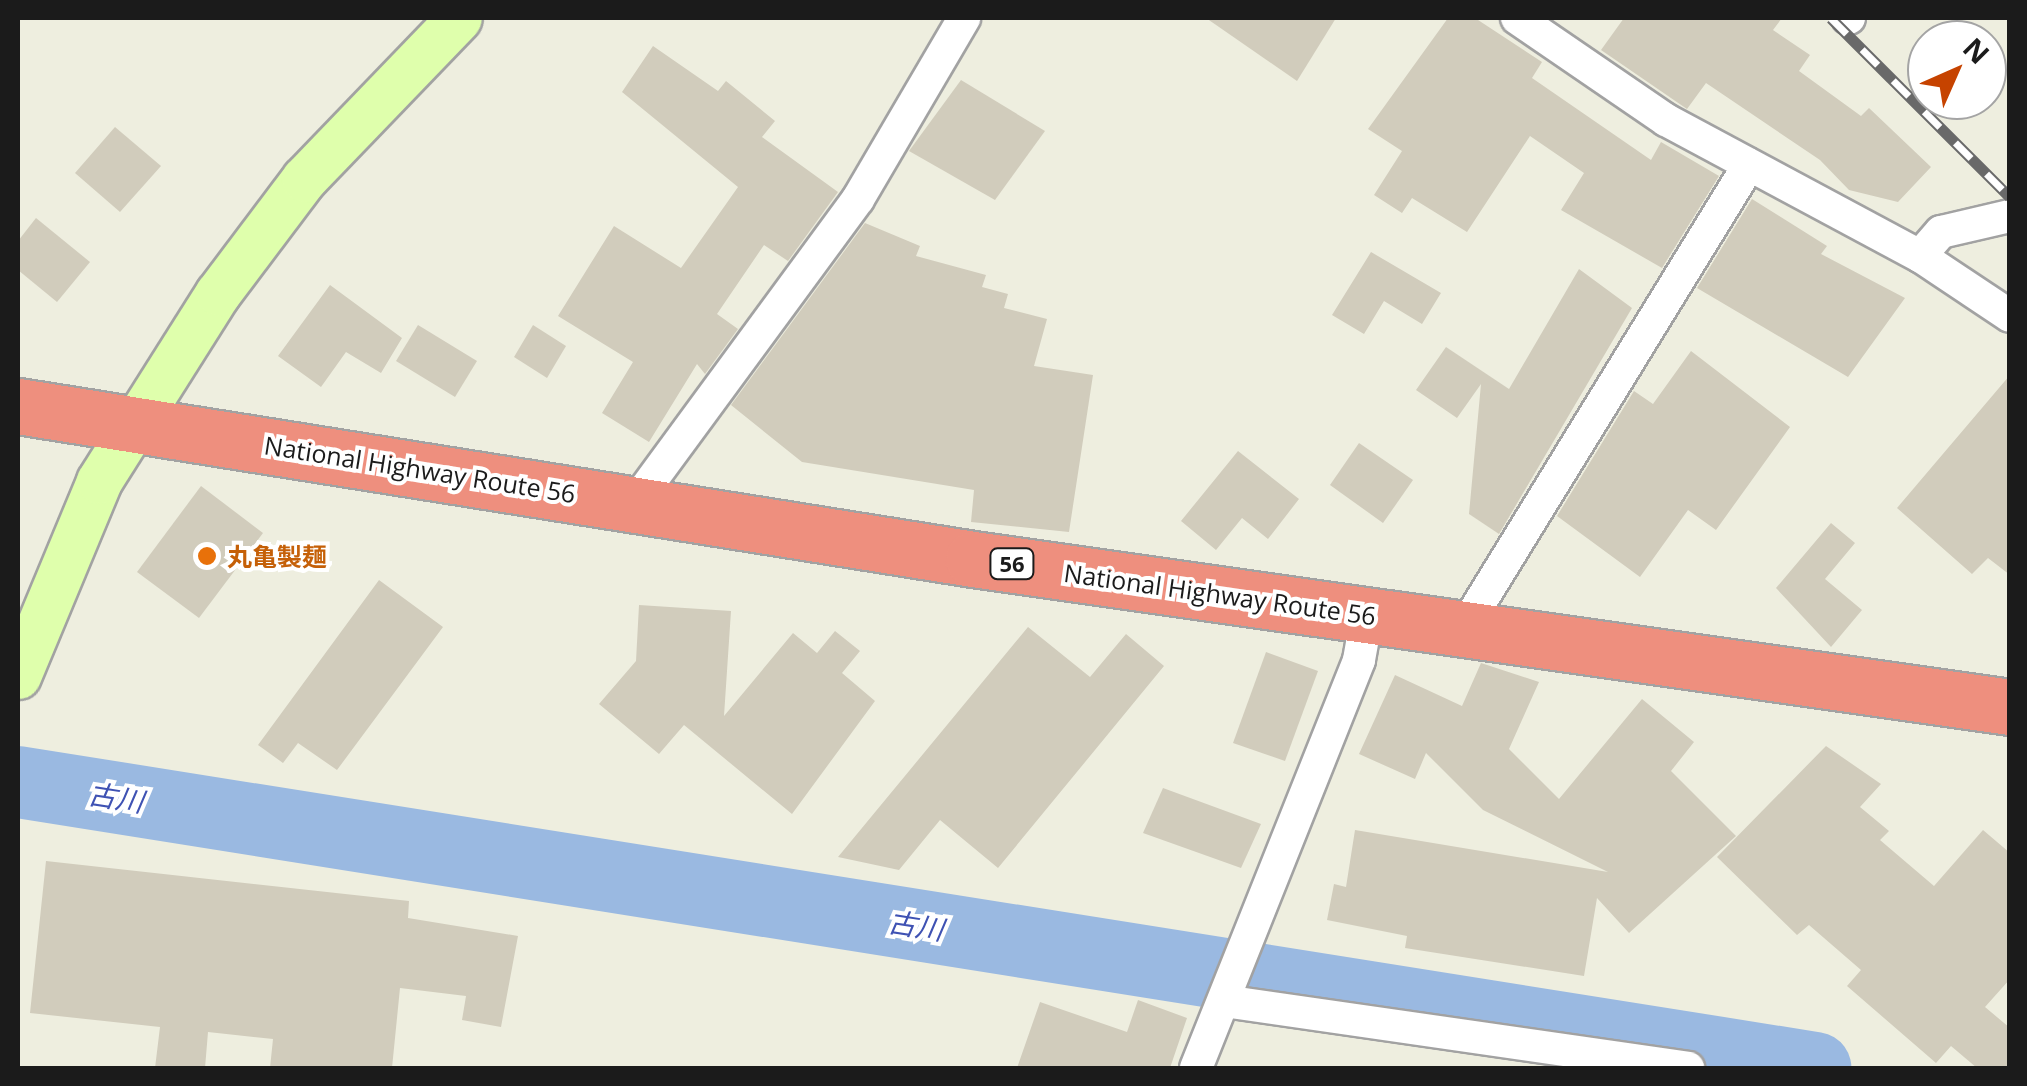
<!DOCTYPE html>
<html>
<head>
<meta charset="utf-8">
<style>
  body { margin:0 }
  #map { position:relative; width:2027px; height:1086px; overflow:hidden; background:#eeeedf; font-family:"Open Sans","Noto Sans JP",sans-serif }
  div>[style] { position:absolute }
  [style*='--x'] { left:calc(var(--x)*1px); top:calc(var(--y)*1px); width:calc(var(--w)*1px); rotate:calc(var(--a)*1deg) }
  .river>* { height:72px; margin:-36px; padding:0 36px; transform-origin:36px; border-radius:36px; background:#9ab9e1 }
  .building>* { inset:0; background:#d1ccbc }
  .roads { filter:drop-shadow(2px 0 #a2a2a2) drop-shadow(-2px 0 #a2a2a2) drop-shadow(0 2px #a2a2a2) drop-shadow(0 -2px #a2a2a2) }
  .street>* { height:32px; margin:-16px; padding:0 16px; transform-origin:16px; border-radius:16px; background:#fff }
  .secondary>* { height:45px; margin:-22.5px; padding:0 22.5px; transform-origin:22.5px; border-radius:22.5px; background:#dfffac }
  .highway>* { height:55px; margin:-27.5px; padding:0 27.5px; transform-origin:27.5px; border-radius:27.5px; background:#ee8f7e }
  .rail>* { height:11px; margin-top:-5.5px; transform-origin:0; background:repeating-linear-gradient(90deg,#fff 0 22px,#696969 0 44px); box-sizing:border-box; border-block:2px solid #696969 }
  .dots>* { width:28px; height:28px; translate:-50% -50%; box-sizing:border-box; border:5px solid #fff; border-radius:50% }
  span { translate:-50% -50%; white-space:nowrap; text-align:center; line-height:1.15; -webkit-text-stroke:8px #fff; paint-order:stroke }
  .shield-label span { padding:2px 8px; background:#fff; border:2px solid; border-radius:8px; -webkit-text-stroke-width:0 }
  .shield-label { font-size:22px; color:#1b1b1b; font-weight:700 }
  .street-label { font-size:25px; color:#1b1b1b }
  .food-label { font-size:25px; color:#c56008; font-weight:700 }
  .left { translate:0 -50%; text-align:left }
  .water-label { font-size:28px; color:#3f52b3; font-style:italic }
  .frame { position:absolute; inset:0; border:20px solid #1b1b1b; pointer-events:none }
  .north { position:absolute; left:1907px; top:20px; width:100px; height:100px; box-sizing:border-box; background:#fff; border:2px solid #a4a4a4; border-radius:50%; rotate:45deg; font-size:28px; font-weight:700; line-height:40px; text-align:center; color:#1b1b1b }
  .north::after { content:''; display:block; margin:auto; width:35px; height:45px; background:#c64300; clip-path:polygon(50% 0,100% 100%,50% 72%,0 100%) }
</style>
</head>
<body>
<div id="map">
  <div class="river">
    <div style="--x:18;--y:782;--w:1820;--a:9.04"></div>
  </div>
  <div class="building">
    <div style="clip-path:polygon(1206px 18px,1336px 18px,1297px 81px)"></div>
    <div style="clip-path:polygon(1448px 18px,1475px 18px,1542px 62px,1532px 78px,1651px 160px,1661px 142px,1719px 176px,1662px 268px,1561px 210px,1584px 173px,1530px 136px,1467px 232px,1412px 198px,1402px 213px,1374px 195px,1402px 151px,1368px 129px)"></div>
    <div style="clip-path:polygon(1624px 18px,1782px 18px,1773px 30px,1810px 55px,1799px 71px,1861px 116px,1869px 108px,1931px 167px,1898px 202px,1849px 190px,1820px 160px,1706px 83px,1687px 109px,1601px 50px)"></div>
    <div style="clip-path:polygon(653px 46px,718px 91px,726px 81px,775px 121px,762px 137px,838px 192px,788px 261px,764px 245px,717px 314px,738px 329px,705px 374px,697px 364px,649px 442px,602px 413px,633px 362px,558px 316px,614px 226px,681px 268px,738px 187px,622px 92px)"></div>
    <div style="clip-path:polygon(961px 80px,1045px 131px,995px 200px,909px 151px)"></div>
    <div style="clip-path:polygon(115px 127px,161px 166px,120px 212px,75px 173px)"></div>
    <div style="clip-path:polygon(1752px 199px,1827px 246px,1821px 254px,1905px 298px,1848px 377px,1697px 288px)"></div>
    <div style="clip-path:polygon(36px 218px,90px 262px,57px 302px,18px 270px,18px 241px)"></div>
    <div style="clip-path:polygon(865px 223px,920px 246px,916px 256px,986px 275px,982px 287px,1008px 294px,1004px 308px,1047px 319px,1034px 366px,1093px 375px,1069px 532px,971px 522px,974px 490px,802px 462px,731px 405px)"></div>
    <div style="clip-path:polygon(1371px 252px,1441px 293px,1422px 324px,1384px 301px,1364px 334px,1332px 315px)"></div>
    <div style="clip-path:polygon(1579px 269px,1632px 308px,1499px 534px,1469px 514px,1481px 384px,1457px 418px,1416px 390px,1446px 347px,1509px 389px)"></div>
    <div style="clip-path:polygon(330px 285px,402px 338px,381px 373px,346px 352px,321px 387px,278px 356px)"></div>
    <div style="clip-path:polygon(418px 325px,477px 361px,455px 397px,396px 361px)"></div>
    <div style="clip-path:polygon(533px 325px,566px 346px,547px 378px,514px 357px)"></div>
    <div style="clip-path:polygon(1691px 351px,1790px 427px,1716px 530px,1688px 510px,1640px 577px,1557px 516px,1634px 391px,1653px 404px)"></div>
    <div style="clip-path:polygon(2010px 375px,2010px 575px,1988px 558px,1972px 574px,1897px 508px)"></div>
    <div style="clip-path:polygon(1359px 443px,1413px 480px,1383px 523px,1330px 485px)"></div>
    <div style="clip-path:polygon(1238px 451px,1299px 499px,1268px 539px,1242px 518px,1216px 550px,1181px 521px)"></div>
    <div style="clip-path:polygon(201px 486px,263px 533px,199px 618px,137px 572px)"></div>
    <div style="clip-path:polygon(1831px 523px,1855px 543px,1825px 579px,1862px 610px,1831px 647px,1776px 588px)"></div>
    <div style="clip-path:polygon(379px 580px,443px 627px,337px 770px,298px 743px,283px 763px,258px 745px)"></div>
    <div style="clip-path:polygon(639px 605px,731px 611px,724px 716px,793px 633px,817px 653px,835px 631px,860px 651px,842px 673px,875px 701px,792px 814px,684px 725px,659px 754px,599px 704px,636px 661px)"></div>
    <div style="clip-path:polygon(1028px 627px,1090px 677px,1126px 634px,1164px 666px,998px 868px,940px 820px,899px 870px,838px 857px)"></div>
    <div style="clip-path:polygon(1266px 652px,1318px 671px,1285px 761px,1233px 743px)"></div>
    <div style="clip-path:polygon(1481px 663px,1539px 682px,1509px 749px,1559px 799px,1642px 699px,1694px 742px,1671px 771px,1736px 836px,1629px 933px,1597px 898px,1584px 976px,1405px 948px,1407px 936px,1327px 920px,1334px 884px,1346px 887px,1355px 830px,1608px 872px,1483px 810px,1426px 753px,1415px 779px,1359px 754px,1395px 675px,1462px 706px)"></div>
    <div style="clip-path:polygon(1826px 746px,1881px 784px,1860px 807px,1889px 831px,1880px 840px,1934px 886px,1983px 830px,2010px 853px,2010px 979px,1985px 1007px,2010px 1028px,2010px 1068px,1977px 1068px,1951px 1046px,1936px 1063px,1847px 986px,1861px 970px,1809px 925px,1797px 935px,1717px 857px)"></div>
    <div style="clip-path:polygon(1163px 788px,1261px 824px,1241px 868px,1143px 833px)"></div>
    <div style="clip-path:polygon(46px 861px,409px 901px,408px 918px,518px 936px,501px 1027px,462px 1020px,466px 996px,400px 988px,392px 1068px,270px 1068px,273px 1039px,208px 1032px,205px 1068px,155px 1068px,160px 1027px,30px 1013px)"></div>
    <div style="clip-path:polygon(1138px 1000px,1187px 1018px,1170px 1068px,1017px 1068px,1040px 1002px,1127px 1032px)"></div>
  </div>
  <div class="roads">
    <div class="street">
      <div style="--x:1517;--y:18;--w:181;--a:34.4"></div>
      <div style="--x:1666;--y:120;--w:288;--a:28.2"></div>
      <div style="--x:1920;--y:256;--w:108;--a:33.7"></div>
      <div style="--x:1848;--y:18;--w:1;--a:0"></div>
      <div style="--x:1920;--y:256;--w:32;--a:-49"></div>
      <div style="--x:1941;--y:232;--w:71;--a:-13.1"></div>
      <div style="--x:634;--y:504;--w:378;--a:-53.7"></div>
      <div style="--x:858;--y:199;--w:210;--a:-59.6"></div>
      <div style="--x:1463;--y:630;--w:546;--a:-58.41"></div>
      <div style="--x:1224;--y:1001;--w:469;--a:8.2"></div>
      <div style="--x:1196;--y:1068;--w:439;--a:-68.2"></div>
      <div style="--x:1359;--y:660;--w:46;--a:-79.9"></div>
    </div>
    <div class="secondary">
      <div style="--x:18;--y:676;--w:211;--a:-67.4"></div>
      <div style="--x:99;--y:481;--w:222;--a:-57.7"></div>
      <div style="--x:218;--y:293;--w:143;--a:-53"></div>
      <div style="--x:304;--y:179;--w:223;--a:-46.1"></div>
    </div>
    <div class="highway">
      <div style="--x:18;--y:406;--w:967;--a:9.1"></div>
      <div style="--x:973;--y:559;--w:1048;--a:8.12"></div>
    </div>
  </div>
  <div class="rail">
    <div style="--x:1831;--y:18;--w:253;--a:45"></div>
  </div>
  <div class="dots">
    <div style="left:207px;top:556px;background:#e8710a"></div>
  </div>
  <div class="shield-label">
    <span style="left:1012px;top:564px">56</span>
  </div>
  <div class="street-label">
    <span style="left:420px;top:469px;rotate:9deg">National Highway Route 56</span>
    <span style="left:1220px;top:594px;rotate:8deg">National Highway Route 56</span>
  </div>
  <div class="food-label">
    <span class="left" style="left:227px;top:556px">丸亀製麺</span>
  </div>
  <div class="water-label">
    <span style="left:116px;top:797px;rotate:9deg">古川</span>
    <span style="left:916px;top:925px;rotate:9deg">古川</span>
  </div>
  <div class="frame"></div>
  <div class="north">N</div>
</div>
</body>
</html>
